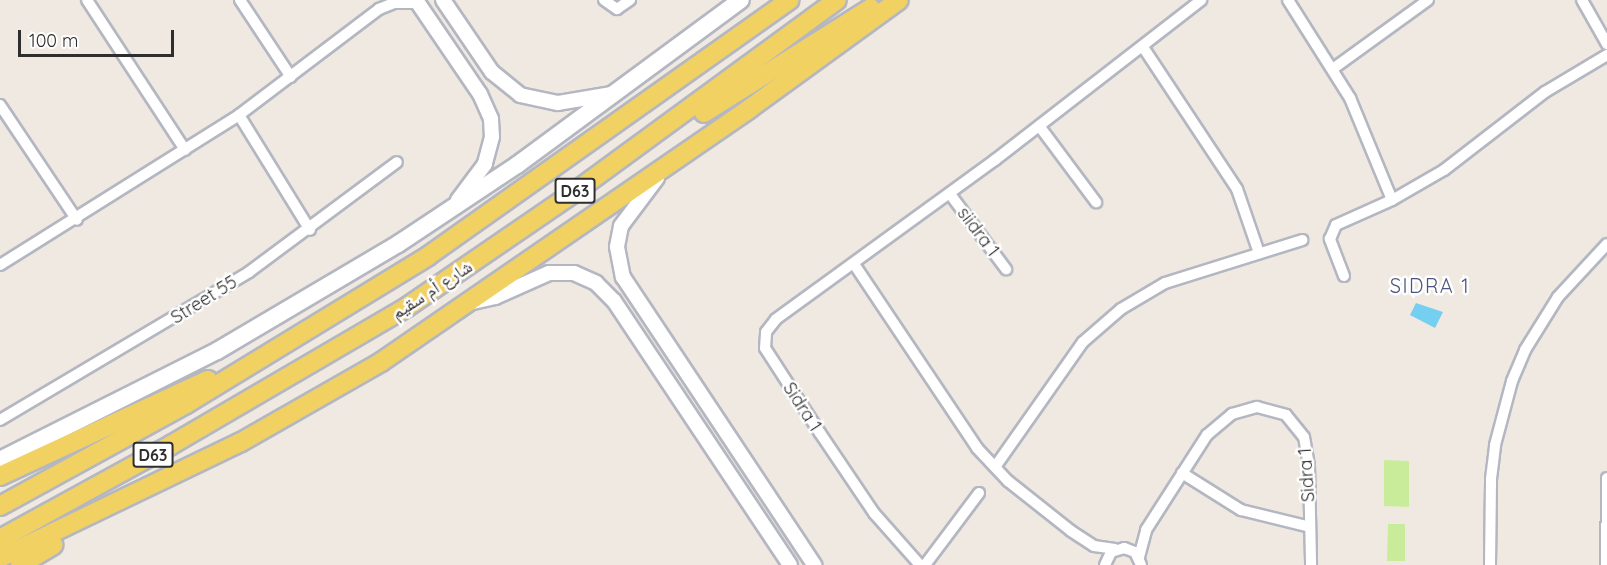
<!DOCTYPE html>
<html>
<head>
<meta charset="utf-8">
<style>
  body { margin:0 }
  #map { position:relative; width:1607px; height:565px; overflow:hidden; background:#efe9e1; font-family:Quicksand,"Noto Naskh Arabic",sans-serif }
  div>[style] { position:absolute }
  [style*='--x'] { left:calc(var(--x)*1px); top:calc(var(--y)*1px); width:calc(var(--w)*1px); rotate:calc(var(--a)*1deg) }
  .pitch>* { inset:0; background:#c9ec9a }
  .water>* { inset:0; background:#75cff0 }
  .roads { filter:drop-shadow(2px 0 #b4b7c1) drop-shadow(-2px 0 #b4b7c1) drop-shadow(0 2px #b4b7c1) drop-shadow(0 -2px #b4b7c1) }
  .minor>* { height:10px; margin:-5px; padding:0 5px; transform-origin:5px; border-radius:5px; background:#fff }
  .tertiary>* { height:14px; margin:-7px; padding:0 7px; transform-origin:7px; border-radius:7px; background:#fff }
  .secondary>* { height:16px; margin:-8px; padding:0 8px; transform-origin:8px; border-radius:8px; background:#fff }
  .primary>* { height:18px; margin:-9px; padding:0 9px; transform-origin:9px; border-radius:9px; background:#f2d163 }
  span { translate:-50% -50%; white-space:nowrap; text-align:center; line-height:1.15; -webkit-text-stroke:5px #fff; paint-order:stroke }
  .shield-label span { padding:2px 4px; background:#fff; border:2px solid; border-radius:4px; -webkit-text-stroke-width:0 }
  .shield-label { font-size:16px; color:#2e2e2e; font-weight:700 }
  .street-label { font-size:18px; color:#2e2e2e }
  .neighbourhood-label { font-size:20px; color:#4d5680; letter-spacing:1.5px }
  .scale { position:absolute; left:18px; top:30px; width:156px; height:27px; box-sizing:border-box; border:3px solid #2e2e2e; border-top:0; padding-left:8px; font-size:18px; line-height:21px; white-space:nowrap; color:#2e2e2e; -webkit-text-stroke:4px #fff; paint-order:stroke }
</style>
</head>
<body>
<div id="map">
  <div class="pitch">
    <div style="clip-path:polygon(1384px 460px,1409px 461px,1409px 507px,1384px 506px)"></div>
    <div style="clip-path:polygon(1388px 524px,1405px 524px,1405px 561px,1387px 561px)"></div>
  </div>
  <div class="water">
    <div style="clip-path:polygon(1416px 303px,1443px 312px,1435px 328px,1410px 315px)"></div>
  </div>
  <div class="roads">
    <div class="minor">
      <div style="--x:87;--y:0;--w:179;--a:56.8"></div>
      <div style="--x:240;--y:0;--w:92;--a:56.5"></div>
      <div style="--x:604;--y:0;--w:16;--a:35"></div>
      <div style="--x:617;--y:9;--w:16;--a:-35"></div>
      <div style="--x:1288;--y:0;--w:116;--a:57.7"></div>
      <div style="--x:1350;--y:98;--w:110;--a:67.6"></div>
      <div style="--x:1582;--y:0;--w:51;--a:60.4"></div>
      <div style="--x:1143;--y:47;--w:170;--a:56.5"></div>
      <div style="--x:1237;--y:189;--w:68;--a:71"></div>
      <div style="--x:1334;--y:68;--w:116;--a:-35.9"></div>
      <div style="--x:0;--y:105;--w:138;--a:56.2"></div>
      <div style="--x:239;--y:115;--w:135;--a:58.3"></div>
      <div style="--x:1040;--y:127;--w:94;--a:53.3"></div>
      <div style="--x:950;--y:194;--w:94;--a:53.3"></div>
      <div style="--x:854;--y:264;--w:221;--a:56.2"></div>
      <div style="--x:977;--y:448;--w:45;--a:46.8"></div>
      <div style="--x:1008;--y:481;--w:80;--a:38.4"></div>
      <div style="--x:1071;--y:531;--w:27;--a:33"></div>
      <div style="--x:1094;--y:546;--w:21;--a:8"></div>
      <div style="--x:0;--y:265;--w:282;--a:-32.1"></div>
      <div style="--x:239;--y:115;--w:176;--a:-37.1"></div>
      <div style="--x:379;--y:9;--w:16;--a:-22"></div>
      <div style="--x:394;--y:3;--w:24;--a:0"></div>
      <div style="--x:1344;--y:276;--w:40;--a:-111"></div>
      <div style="--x:1330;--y:239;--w:15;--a:-67"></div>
      <div style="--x:1336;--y:225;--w:61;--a:-24.1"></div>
      <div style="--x:1392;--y:200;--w:60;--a:-30"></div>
      <div style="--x:1444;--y:170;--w:128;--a:-37.7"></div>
      <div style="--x:1545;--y:92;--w:72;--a:-30.8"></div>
      <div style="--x:0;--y:420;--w:290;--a:-30.7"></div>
      <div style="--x:249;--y:272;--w:184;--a:-36.6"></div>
      <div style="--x:995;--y:467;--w:153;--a:-54.9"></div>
      <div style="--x:1083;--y:342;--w:50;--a:-41"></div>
      <div style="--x:1121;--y:309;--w:51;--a:-30.6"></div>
      <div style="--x:1165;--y:283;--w:144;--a:-17.4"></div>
      <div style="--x:1182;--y:473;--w:70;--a:32.1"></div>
      <div style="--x:1241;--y:510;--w:71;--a:13.8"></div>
      <div style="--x:1139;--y:557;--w:28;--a:-75"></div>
      <div style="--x:1146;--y:530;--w:113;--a:-57.3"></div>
      <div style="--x:1207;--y:435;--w:33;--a:-40"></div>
      <div style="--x:1232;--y:414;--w:26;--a:-16"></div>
      <div style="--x:1257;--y:407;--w:30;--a:15"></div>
      <div style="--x:1286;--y:415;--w:28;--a:51"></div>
      <div style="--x:1304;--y:437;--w:29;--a:80"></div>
      <div style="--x:1309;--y:466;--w:99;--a:88.8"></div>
      <div style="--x:920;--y:565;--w:69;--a:-131.5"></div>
      <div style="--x:874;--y:513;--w:97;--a:-124"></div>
      <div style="--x:820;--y:433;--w:101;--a:-122.9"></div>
      <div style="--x:765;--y:348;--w:16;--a:-86"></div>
      <div style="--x:766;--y:332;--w:16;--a:-52"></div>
      <div style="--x:776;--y:319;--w:271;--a:-36"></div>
      <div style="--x:995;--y:160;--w:261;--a:-37.8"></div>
      <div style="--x:925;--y:565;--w:90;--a:-53.1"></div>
      <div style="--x:1105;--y:565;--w:14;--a:-65"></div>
      <div style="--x:1111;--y:552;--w:14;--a:-17"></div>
      <div style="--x:1124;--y:548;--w:12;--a:20"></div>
      <div style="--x:1135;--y:552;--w:14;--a:65"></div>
      <div style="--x:1490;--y:565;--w:86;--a:-89.3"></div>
      <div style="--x:1491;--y:479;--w:34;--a:-83"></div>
      <div style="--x:1495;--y:445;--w:66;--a:-75.1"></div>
      <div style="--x:1512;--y:381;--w:34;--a:-67"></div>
      <div style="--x:1525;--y:350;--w:62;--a:-58.1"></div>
      <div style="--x:1558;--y:297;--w:72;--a:-47.2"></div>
      <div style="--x:1606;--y:565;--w:87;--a:-89.3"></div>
    </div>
    <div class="tertiary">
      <div style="--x:416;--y:0;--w:114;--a:55.8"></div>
      <div style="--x:480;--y:94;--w:27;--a:66"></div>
      <div style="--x:491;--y:119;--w:18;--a:87"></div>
      <div style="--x:492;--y:137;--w:28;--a:105"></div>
      <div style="--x:485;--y:164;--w:45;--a:126.9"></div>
      <div style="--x:443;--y:0;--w:87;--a:55.8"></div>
      <div style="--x:492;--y:72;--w:36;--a:39"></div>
      <div style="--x:520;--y:95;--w:39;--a:12"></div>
      <div style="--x:558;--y:103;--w:55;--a:-9.5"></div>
      <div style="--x:657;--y:178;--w:60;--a:126.9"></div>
      <div style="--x:621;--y:226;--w:21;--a:101"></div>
      <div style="--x:617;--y:247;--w:31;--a:79"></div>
      <div style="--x:623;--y:277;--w:346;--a:56.4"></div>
      <div style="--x:473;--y:302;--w:23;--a:-13"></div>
      <div style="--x:495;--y:297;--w:59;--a:-24"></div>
      <div style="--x:549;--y:273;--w:25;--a:0"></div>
      <div style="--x:574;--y:273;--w:24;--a:24"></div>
      <div style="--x:596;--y:283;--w:25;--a:45"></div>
      <div style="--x:614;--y:301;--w:317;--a:56.3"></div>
    </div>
    <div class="secondary">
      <div style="--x:0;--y:460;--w:243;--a:-26.7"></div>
      <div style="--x:217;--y:351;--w:210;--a:-30.6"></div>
      <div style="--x:398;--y:244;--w:143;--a:-33.6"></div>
      <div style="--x:517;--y:165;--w:278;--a:-36.4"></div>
    </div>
    <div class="primary">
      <div style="--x:704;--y:113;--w:197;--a:-32.2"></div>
      <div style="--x:0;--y:476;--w:229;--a:-24.8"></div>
      <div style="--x:0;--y:506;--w:212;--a:-28.7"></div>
      <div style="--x:186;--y:404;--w:284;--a:-31.4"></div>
      <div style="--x:428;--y:256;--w:443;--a:-35.3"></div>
      <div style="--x:0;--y:539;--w:195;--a:-28.8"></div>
      <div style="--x:171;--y:445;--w:273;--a:-30.3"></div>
      <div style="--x:407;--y:307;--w:200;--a:-34.4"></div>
      <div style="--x:572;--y:194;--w:328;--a:-36.2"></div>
      <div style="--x:0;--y:558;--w:267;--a:-25.7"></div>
      <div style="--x:241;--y:442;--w:161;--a:-29.7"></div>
      <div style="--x:381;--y:362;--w:447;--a:-34.5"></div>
      <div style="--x:749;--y:109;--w:185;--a:-36"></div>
      <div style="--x:20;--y:565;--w:39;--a:-31"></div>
    </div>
  </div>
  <div class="shield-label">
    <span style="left:575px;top:191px">D63</span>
    <span style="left:153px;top:455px">D63</span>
  </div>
  <div class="street-label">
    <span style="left:978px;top:232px;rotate:53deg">siidra 1</span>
    <span style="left:432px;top:290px;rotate:-33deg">شارع أم سقيم</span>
    <span style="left:204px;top:300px;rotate:-32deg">Street 55</span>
    <span style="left:802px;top:407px;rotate:57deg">Sidra 1</span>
    <span style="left:1307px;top:475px;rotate:-94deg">Sidra 1</span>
  </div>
  <div class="neighbourhood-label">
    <span style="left:1430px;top:285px">SIDRA 1</span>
  </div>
  <div class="scale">100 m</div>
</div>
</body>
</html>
